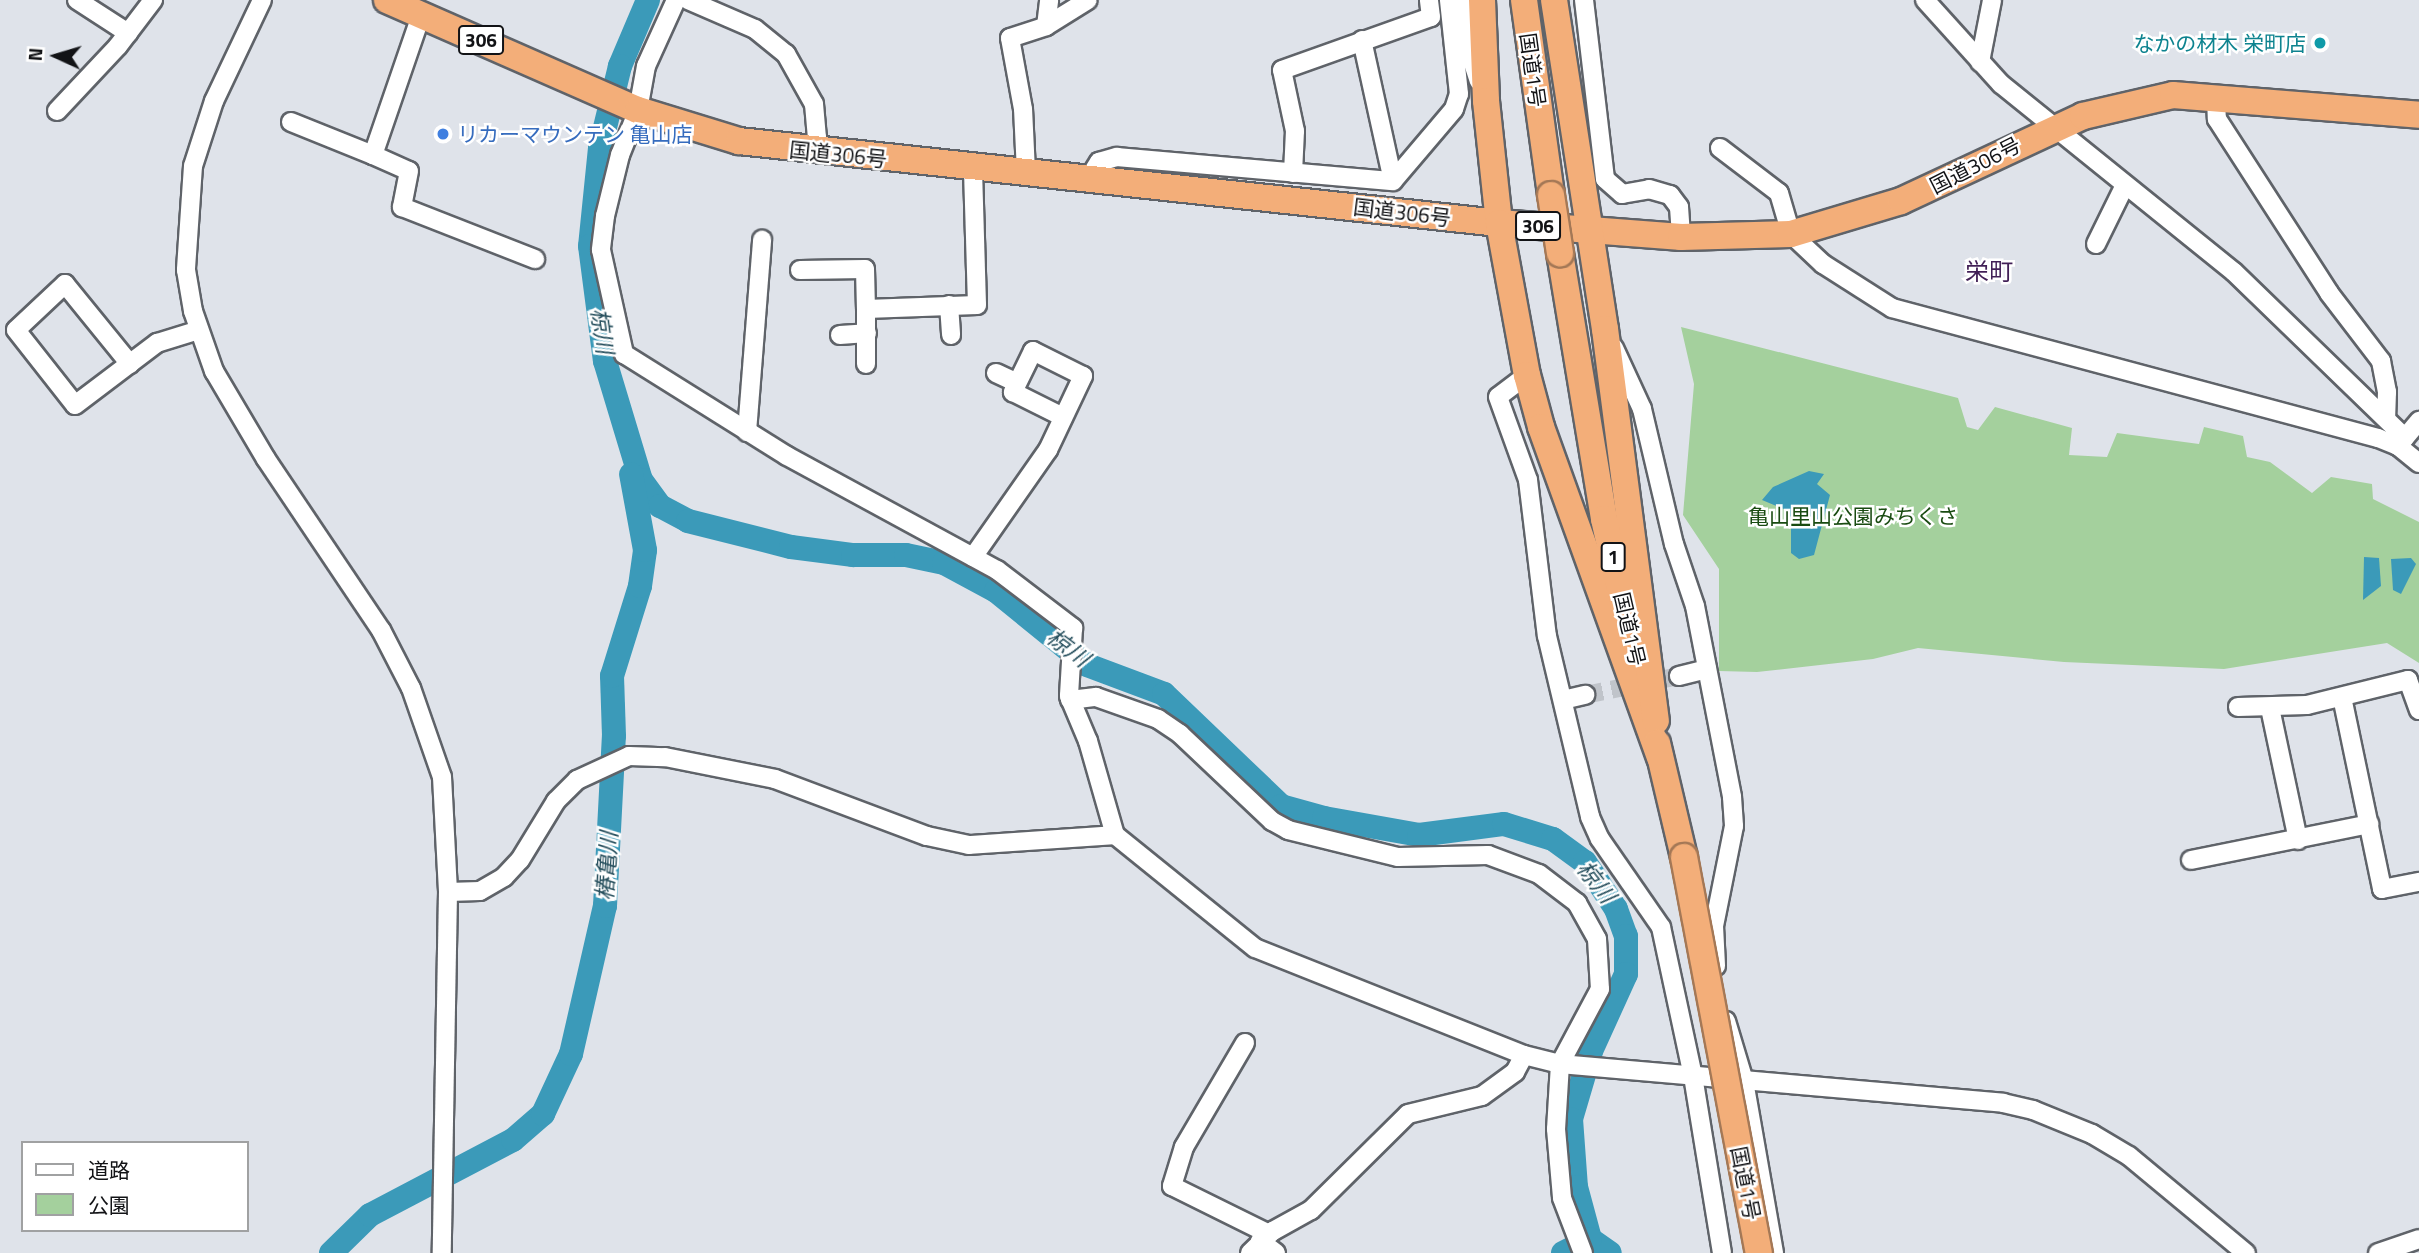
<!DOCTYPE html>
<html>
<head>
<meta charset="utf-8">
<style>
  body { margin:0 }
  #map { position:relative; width:2419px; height:1253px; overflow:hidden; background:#dfe3ea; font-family:"Titillium Web","Noto Sans JP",sans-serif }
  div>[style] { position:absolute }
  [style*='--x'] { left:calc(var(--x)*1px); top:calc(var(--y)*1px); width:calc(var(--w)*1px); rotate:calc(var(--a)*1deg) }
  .green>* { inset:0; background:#a4d09d }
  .water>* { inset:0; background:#3b9ab9 }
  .river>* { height:24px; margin:-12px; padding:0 12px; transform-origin:12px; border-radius:12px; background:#3b9ab9 }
  .minor-tunnel>* { height:18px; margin-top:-9px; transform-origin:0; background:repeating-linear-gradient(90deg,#c0c4ca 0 18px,transparent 0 27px) }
  .roads { filter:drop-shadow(2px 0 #5f6369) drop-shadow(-2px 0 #5f6369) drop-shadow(0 2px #5f6369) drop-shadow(0 -2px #5f6369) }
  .minor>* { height:18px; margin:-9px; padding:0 9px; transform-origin:9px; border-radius:9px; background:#fff }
  .highway>* { height:26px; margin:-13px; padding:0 13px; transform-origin:13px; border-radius:13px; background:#f3ae79 }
  .bridges { filter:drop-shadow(2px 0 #a47856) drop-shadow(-2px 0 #a47856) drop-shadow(0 2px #a47856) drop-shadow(0 -2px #a47856) }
  .highway-bridge>* { height:26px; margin:-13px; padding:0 13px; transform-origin:13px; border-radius:13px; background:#f3ae79 }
  .dots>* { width:19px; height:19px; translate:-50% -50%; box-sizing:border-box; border:4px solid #fff; border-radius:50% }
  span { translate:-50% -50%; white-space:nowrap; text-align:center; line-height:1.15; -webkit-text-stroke:5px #fff; paint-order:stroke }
  .shield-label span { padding:2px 5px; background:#fff; border:2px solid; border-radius:5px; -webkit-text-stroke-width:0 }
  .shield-label { font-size:19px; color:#121316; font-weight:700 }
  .culture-label { font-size:21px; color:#0d838f }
  .right { translate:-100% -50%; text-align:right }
  .street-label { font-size:21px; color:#121316 }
  .shop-label { font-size:21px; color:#366cbe }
  .left { translate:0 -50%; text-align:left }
  .park-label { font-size:21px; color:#194b11 }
  .water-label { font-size:23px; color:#264f5d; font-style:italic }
  .quarter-label { font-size:24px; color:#411f56 }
  .legend { position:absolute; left:21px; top:1141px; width:228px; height:91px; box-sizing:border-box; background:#fff; border:2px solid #a0a1a2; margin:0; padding:9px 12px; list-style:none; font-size:21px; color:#121316 }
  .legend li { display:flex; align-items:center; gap:14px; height:35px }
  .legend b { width:35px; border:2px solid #a0a1a2 }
  .north { position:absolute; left:21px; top:21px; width:70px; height:70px; -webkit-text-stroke:5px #fff; paint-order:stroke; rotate:274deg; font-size:19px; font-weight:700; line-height:28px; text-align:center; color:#121316 }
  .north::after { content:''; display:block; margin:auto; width:24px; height:32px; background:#121316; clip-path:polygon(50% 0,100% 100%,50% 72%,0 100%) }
</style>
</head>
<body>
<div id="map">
  <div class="green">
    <div style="clip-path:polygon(1681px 327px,1958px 398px,1967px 427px,1978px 430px,1995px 407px,2072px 428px,2069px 455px,2107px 457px,2117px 433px,2199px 444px,2204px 427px,2243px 436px,2247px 457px,2270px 462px,2312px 493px,2331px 477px,2372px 484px,2373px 499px,2419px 522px,2419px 663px,2387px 643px,2224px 669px,2064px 662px,1918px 648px,1873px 659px,1757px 672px,1719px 671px,1719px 569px,1683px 515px,1694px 384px)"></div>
  </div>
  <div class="water">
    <div style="clip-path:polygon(1809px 471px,1824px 474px,1817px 484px,1830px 495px,1814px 555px,1799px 559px,1791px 553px,1791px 520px,1786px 510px,1762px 500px,1773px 487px)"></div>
    <div style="clip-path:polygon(2364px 557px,2379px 558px,2381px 586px,2363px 600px)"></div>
    <div style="clip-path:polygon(2411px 558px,2416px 564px,2401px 594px,2393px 590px,2391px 559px)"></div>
  </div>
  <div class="river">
    <div style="--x:648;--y:0;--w:72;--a:113"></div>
    <div style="--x:620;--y:66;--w:84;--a:103.7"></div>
    <div style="--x:600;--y:148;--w:99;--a:95.8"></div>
    <div style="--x:590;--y:246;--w:116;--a:82.6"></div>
    <div style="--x:605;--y:361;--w:124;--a:73.2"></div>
    <div style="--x:641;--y:480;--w:32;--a:54"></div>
    <div style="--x:660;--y:506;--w:32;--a:28"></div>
    <div style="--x:688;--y:521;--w:106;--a:14.2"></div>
    <div style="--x:791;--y:547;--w:63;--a:7.4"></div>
    <div style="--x:853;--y:555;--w:53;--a:0"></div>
    <div style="--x:906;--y:555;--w:39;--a:12"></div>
    <div style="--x:944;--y:563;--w:59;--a:28.3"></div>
    <div style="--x:996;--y:591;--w:117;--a:39.1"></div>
    <div style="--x:1087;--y:665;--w:82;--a:20.6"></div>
    <div style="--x:1164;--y:694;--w:162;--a:43.7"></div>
    <div style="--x:1281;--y:806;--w:45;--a:15.6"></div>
    <div style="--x:1324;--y:818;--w:97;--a:10.1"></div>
    <div style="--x:1419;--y:835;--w:86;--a:-7.4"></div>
    <div style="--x:1504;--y:824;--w:51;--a:17"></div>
    <div style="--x:1553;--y:839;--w:39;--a:36"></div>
    <div style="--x:1585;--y:862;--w:56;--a:56.6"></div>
    <div style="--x:1616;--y:909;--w:29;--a:70"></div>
    <div style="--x:1626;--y:936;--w:38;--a:90"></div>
    <div style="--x:1626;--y:974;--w:85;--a:114.4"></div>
    <div style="--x:1591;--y:1051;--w:71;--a:106.4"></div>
    <div style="--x:1571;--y:1119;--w:68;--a:85.8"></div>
    <div style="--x:1576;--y:1187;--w:54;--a:74.9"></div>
    <div style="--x:1590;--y:1239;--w:24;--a:35"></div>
    <div style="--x:331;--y:1253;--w:54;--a:-44.3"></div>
    <div style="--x:370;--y:1215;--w:161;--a:-27.7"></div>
    <div style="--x:513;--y:1140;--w:40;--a:-41"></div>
    <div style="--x:543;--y:1114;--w:66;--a:-65"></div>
    <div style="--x:571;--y:1054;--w:152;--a:-77.1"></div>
    <div style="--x:605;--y:906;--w:170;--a:-87"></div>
    <div style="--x:614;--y:736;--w:60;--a:-91.9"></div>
    <div style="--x:612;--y:676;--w:94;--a:-72.7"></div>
    <div style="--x:640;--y:586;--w:36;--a:-82"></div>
    <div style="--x:645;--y:550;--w:77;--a:-100.4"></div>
    <div style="--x:1563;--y:1253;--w:30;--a:-27"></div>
  </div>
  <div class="minor-tunnel">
    <div style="--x:1585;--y:695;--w:96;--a:-11.4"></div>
  </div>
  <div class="roads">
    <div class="minor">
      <div style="--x:77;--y:0;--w:61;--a:32.9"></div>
      <div style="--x:262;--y:0;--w:112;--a:115.4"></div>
      <div style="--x:214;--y:101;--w:68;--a:107.9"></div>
      <div style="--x:193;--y:166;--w:104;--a:93.9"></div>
      <div style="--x:186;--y:270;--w:42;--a:80.3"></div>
      <div style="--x:193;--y:311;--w:64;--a:70.7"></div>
      <div style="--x:214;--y:371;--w:102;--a:59.4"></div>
      <div style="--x:266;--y:459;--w:206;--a:56.1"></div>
      <div style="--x:381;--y:630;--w:65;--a:62.7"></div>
      <div style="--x:411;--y:688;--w:94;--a:70.8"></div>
      <div style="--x:442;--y:777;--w:115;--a:87"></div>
      <div style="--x:448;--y:892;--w:361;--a:91"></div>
      <div style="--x:676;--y:0;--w:72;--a:114.4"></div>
      <div style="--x:646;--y:66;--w:45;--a:100.3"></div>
      <div style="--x:638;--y:110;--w:48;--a:111.8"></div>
      <div style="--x:620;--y:155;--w:63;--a:103.8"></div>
      <div style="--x:605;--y:216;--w:34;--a:97"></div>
      <div style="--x:601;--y:250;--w:107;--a:77.5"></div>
      <div style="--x:624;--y:354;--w:192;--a:32"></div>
      <div style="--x:787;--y:456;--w:239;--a:28.5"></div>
      <div style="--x:997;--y:570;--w:96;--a:37.3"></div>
      <div style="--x:1073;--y:628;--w:68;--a:93.4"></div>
      <div style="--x:1069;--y:696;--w:49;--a:67.1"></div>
      <div style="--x:1088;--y:741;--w:98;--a:74"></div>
      <div style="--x:688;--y:0;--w:73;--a:23.4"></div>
      <div style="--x:755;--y:29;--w:40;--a:39"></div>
      <div style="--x:786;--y:54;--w:57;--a:60.8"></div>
      <div style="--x:814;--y:104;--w:33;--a:85"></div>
      <div style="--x:817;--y:137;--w:15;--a:106"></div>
      <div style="--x:1464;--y:0;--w:57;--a:83"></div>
      <div style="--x:1471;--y:57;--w:25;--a:72"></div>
      <div style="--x:1584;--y:0;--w:180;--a:83.3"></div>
      <div style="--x:1605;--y:179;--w:23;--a:41"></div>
      <div style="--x:1622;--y:194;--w:27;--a:-10"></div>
      <div style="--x:1649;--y:189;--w:22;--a:16"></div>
      <div style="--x:1670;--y:195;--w:15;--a:53"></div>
      <div style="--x:1679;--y:207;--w:30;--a:86"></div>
      <div style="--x:1925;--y:0;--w:113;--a:47.9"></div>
      <div style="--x:2001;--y:84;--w:299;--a:38.9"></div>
      <div style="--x:2234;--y:272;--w:238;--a:44.1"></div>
      <div style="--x:1046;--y:26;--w:49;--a:-31.8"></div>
      <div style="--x:1362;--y:40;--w:144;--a:77.6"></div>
      <div style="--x:1980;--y:62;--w:63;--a:-79"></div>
      <div style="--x:2216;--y:96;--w:23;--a:88"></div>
      <div style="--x:2217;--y:119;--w:207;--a:57.2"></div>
      <div style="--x:2329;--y:293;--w:86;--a:52.6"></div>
      <div style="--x:2381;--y:361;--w:32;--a:79"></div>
      <div style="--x:2387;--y:392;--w:25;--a:92"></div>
      <div style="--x:57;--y:111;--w:89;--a:-46.8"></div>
      <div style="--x:118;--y:46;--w:58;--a:-52.7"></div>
      <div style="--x:291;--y:122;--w:88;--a:21.9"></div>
      <div style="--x:373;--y:155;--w:150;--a:-71"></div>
      <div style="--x:1720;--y:148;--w:74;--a:37.3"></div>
      <div style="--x:1779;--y:193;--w:43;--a:73.7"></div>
      <div style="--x:1791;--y:234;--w:44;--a:43.2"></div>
      <div style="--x:1823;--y:264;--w:82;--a:32.5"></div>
      <div style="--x:1892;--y:308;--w:503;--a:14.98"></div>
      <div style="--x:2378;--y:438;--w:22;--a:22"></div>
      <div style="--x:2398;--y:446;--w:27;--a:39"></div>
      <div style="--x:373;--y:155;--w:39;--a:24"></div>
      <div style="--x:409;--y:171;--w:37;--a:101"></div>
      <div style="--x:402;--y:207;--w:143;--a:21.4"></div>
      <div style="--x:1026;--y:172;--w:63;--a:-92.7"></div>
      <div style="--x:1023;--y:109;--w:72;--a:-100.4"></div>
      <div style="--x:1010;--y:38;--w:38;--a:-18"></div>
      <div style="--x:1046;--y:26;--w:26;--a:-83"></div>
      <div style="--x:1293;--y:173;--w:42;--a:-87.3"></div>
      <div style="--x:1295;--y:131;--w:62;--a:-102"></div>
      <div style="--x:1282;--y:70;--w:158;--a:-19.6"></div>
      <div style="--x:1431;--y:17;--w:17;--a:-97"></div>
      <div style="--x:1089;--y:178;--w:19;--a:-58"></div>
      <div style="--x:1099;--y:162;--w:19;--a:-16"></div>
      <div style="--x:1117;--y:157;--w:277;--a:5"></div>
      <div style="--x:1393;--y:181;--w:94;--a:-49.7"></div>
      <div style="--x:1454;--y:109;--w:16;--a:-72"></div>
      <div style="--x:1459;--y:94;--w:95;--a:-96.1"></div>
      <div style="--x:2096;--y:244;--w:66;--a:-63.8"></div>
      <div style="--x:800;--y:270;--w:65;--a:-0.9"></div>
      <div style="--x:865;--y:269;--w:40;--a:88.6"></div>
      <div style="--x:949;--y:305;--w:30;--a:86"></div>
      <div style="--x:840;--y:335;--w:27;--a:-4"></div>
      <div style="--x:1614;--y:348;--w:67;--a:65.3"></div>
      <div style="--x:1642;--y:409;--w:139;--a:76.7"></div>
      <div style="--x:1674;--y:544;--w:65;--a:71.3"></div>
      <div style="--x:1695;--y:606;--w:195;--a:79"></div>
      <div style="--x:1732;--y:797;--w:29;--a:86"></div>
      <div style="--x:1734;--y:826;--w:102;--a:101.3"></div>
      <div style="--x:1714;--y:926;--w:40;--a:87.1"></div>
      <div style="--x:130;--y:364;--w:103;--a:-129.1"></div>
      <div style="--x:65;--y:284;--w:67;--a:136.8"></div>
      <div style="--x:16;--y:330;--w:95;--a:51.8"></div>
      <div style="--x:75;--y:405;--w:103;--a:-37.1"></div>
      <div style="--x:157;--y:343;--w:44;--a:-17.2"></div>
      <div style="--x:866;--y:364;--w:55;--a:-90"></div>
      <div style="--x:866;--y:309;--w:111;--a:-2.1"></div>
      <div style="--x:977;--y:305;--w:137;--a:-91.7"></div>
      <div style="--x:996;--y:373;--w:23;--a:25"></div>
      <div style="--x:1527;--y:375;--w:36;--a:143"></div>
      <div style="--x:1498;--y:397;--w:88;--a:70.1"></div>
      <div style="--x:1528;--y:480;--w:157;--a:83.1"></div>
      <div style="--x:1547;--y:636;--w:186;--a:76.6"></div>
      <div style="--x:1590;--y:817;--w:24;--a:66"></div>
      <div style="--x:1600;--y:839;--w:107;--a:55.3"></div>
      <div style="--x:1661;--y:927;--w:152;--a:77.9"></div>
      <div style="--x:1693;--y:1076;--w:179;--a:80.7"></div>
      <div style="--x:747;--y:432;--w:193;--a:-85.5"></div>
      <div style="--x:2398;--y:446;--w:33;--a:-50"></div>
      <div style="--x:973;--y:557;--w:131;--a:-55"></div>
      <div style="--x:1048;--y:450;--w:82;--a:-64.7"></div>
      <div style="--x:1083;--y:376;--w:56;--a:-153.4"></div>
      <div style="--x:1033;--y:351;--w:46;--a:116"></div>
      <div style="--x:1013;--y:392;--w:56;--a:26.6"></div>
      <div style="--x:1679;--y:676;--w:29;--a:-14"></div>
      <div style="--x:2342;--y:697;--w:196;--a:78.2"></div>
      <div style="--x:2382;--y:889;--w:38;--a:-11"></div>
      <div style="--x:1070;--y:700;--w:26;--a:-7"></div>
      <div style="--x:1096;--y:697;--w:66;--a:19.5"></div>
      <div style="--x:1158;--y:719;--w:27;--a:34"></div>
      <div style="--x:1180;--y:734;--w:127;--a:43.4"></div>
      <div style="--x:1272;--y:821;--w:18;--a:29"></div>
      <div style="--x:1288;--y:830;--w:113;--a:13.8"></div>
      <div style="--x:1398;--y:857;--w:90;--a:-1.3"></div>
      <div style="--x:1488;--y:855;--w:54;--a:20.4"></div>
      <div style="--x:1539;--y:874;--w:48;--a:37.3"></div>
      <div style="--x:1577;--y:903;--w:41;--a:60.9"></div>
      <div style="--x:1597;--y:939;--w:50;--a:86.6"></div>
      <div style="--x:1600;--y:989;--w:85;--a:118.1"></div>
      <div style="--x:1560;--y:1064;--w:65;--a:93.5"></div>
      <div style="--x:1556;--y:1129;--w:69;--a:85"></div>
      <div style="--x:1562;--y:1198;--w:59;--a:69.1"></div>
      <div style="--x:1563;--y:700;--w:23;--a:-13"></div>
      <div style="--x:2238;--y:707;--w:69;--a:-1.7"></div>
      <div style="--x:2307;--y:705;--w:104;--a:-13.9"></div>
      <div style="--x:2408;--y:680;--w:32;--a:70"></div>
      <div style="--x:2270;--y:708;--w:135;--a:78"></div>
      <div style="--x:2191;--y:860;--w:182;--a:-11.4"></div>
      <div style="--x:448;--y:892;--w:32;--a:-2"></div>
      <div style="--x:480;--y:891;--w:28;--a:-30"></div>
      <div style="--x:504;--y:877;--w:23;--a:-47"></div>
      <div style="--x:520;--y:860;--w:69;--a:-58.6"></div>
      <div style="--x:556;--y:801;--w:30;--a:-45"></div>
      <div style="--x:577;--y:780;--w:57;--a:-24.8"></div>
      <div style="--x:629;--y:756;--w:36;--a:2"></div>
      <div style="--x:665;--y:757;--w:112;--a:11.3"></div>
      <div style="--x:775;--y:779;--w:162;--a:20.6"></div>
      <div style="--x:927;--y:836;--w:43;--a:12.1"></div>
      <div style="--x:969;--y:845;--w:146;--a:-3.9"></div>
      <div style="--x:1115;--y:835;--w:180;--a:38.9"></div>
      <div style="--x:1255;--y:948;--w:289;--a:21.7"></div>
      <div style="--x:1524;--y:1055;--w:37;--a:14"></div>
      <div style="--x:1560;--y:1064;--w:445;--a:5"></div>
      <div style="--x:2003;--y:1103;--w:31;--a:13"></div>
      <div style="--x:2033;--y:1110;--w:64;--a:22.1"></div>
      <div style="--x:2092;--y:1134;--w:43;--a:30.7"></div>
      <div style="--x:2129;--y:1156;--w:152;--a:39.7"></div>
      <div style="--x:1726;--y:1021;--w:63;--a:73.3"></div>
      <div style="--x:1744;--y:1081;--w:175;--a:80.1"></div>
      <div style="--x:1245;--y:1043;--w:121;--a:120.4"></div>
      <div style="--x:1184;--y:1147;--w:41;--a:107.1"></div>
      <div style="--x:1172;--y:1186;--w:108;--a:26.3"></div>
      <div style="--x:1260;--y:1241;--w:20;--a:37"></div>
      <div style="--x:1250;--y:1253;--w:32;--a:-44"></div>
      <div style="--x:1273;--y:1231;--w:43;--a:-28.9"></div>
      <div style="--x:1311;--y:1210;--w:136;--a:-44.7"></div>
      <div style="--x:1408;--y:1114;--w:76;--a:-13.7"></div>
      <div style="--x:1482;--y:1096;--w:41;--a:-36"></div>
      <div style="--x:1515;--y:1072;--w:19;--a:-62"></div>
      <div style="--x:2378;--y:1253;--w:43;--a:-18.9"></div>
    </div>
    <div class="highway">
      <div style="--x:387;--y:0;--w:274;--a:23.7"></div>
      <div style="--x:638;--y:110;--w:106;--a:17.1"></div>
      <div style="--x:739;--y:141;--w:764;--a:6.16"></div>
      <div style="--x:1499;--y:223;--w:183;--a:4.4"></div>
      <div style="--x:1681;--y:237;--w:110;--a:-1.6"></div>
      <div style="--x:1791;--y:234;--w:115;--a:-16.7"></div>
      <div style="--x:1901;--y:201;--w:201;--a:-25"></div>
      <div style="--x:2083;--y:116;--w:92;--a:-13.1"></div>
      <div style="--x:2173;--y:95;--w:247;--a:4.6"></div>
      <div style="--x:1482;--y:0;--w:101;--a:87.7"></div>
      <div style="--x:1486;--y:101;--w:123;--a:83.9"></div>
      <div style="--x:1499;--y:223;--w:155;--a:79.6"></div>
      <div style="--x:1527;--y:375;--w:54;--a:74.9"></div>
      <div style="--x:1541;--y:427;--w:351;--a:70.2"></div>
      <div style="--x:1524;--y:0;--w:197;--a:82.1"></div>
      <div style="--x:1554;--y:0;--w:333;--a:81.2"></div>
      <div style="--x:1605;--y:329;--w:395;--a:82.6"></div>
      <div style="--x:1560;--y:253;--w:270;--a:80.6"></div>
      <div style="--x:1604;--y:519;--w:107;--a:77"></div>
      <div style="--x:1657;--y:743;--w:117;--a:76.7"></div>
    </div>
  </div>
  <div class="bridges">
    <div class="highway-bridge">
      <div style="--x:1551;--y:195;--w:59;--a:81.2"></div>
      <div style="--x:1684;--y:857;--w:403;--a:79.3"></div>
    </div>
  </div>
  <div class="dots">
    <div style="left:2320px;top:43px;background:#0f9aa8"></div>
    <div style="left:443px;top:134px;background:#3f7fe0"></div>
  </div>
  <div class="shield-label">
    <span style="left:481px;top:40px">306</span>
    <span style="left:1538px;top:226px">306</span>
    <span style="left:1613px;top:557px">1</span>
  </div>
  <div class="culture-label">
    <span class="right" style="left:2306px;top:43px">なかの材木 栄町店</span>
  </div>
  <div class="street-label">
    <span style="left:1533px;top:70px;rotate:82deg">国道1号</span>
    <span style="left:838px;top:154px;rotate:6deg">国道306号</span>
    <span style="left:1975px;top:165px;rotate:-27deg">国道306号</span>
    <span style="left:1402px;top:212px;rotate:7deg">国道306号</span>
    <span style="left:1630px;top:629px;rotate:77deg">国道1号</span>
    <span style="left:1746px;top:1183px;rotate:79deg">国道1号</span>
  </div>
  <div class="shop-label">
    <span class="left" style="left:457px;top:134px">リカーマウンテン 亀山店</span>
  </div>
  <div class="park-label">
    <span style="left:1853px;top:516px">亀山里山公園みちくさ</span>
  </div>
  <div class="water-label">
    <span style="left:602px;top:331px;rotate:82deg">椋川</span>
    <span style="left:1068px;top:648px;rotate:37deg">椋川</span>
    <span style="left:607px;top:866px;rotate:-86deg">椿亀川</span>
    <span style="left:1596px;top:882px;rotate:52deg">椋川</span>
  </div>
  <div class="quarter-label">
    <span style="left:1989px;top:272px">栄町</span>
  </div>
  <ul class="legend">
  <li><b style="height:9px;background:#fff"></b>道路</li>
  <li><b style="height:19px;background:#a4d09d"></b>公園</li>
  </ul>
  <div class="north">N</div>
</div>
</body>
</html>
